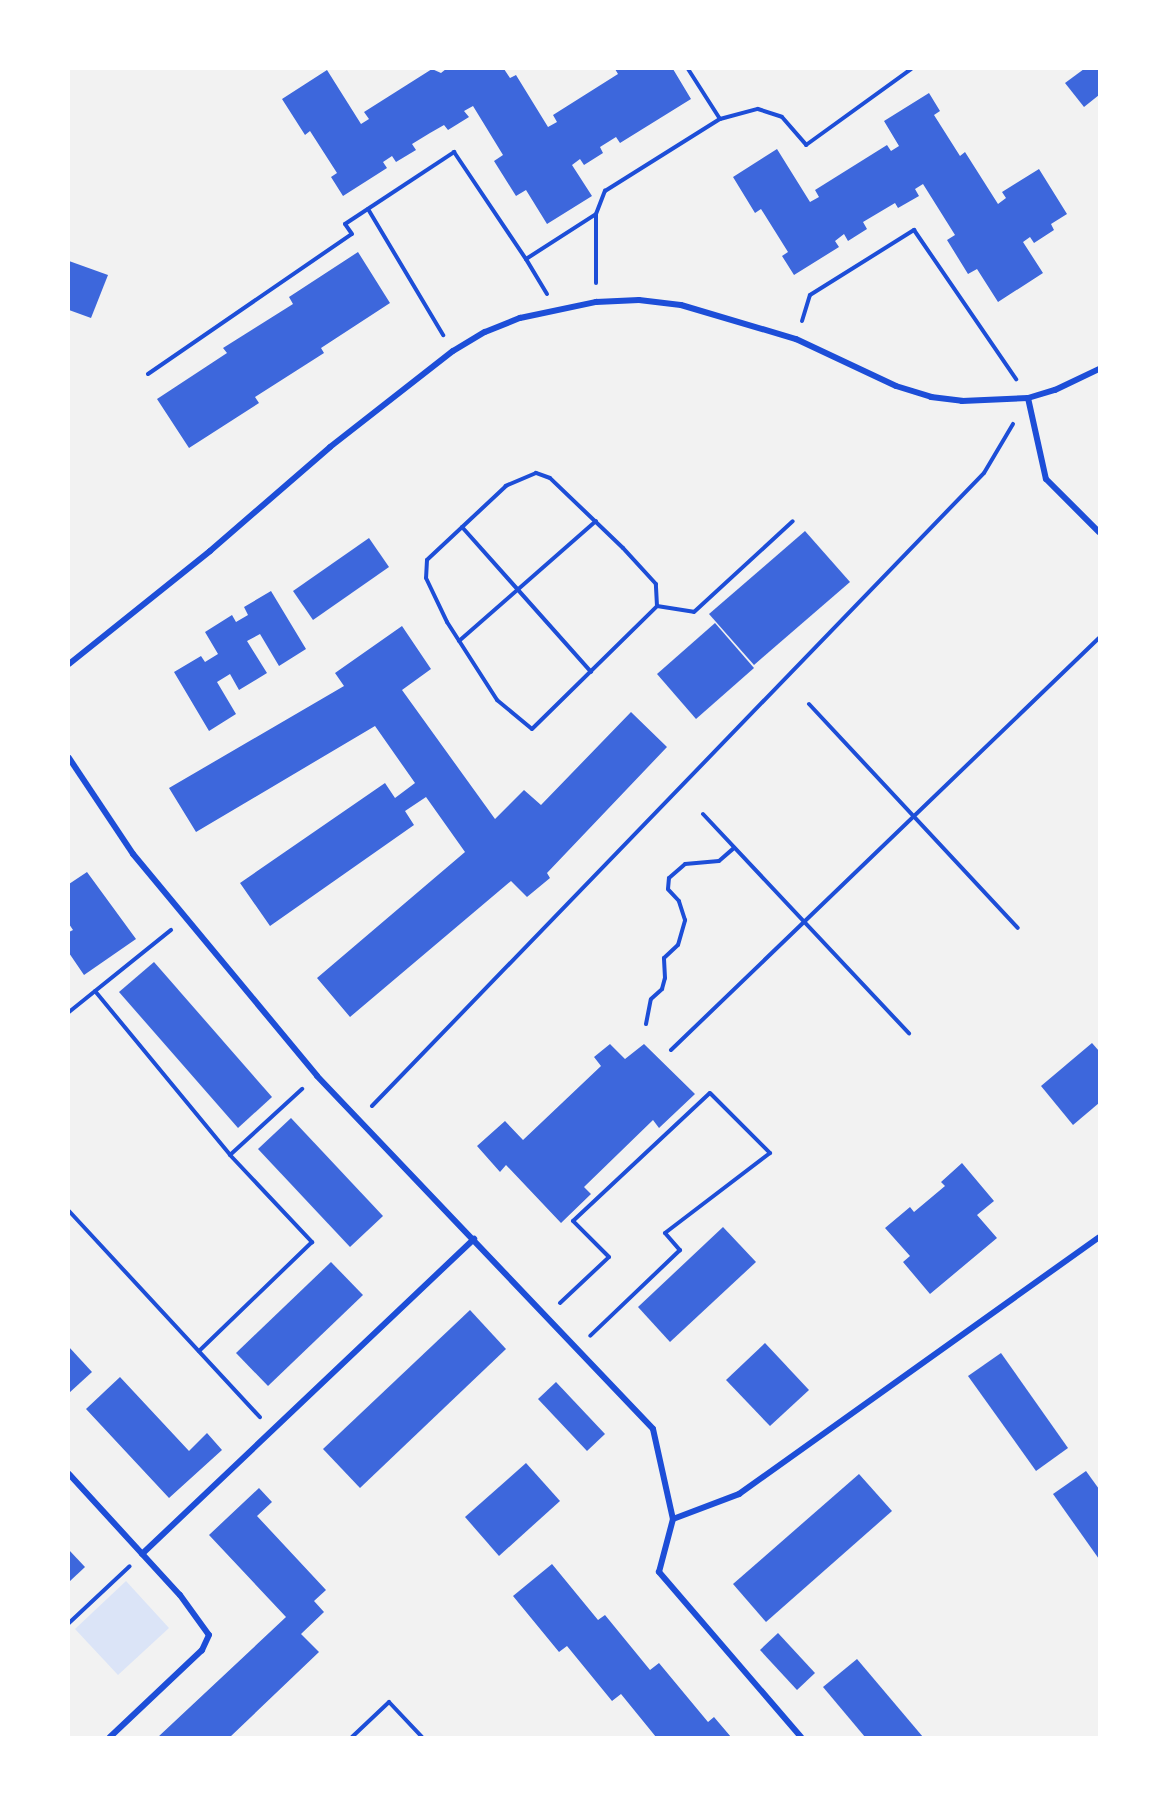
<!DOCTYPE html>
<html>
<head>
<meta charset="utf-8">
<style>
  body { margin:0 }
  #map { position:relative; width:1168px; height:1806px; overflow:hidden; background:#f2f2f2; font-family:Inter,sans-serif }
  div>[style] { position:absolute }
  [style*='--x'] { left:calc(var(--x)*1px); top:calc(var(--y)*1px); width:calc(var(--w)*1px); rotate:calc(var(--a)*1deg) }
  .green>* { inset:0; background:#dbe4f7 }
  .building>* { inset:0; background:#3d67dc }
  .path>* { height:4px; margin:-2px; padding:0 2px; transform-origin:2px; border-radius:2px; background:#1d4ed8 }
  .minor>* { height:6px; margin:-3px; padding:0 3px; transform-origin:3px; border-radius:3px; background:#1d4ed8 }
  span { translate:-50% -50%; white-space:nowrap; text-align:center; line-height:1.15; -webkit-text-stroke:4.5px #fff; paint-order:stroke }
  .frame { position:absolute; inset:0; border:70px solid #fff; pointer-events:none }
</style>
</head>
<body>
<div id="map">
  <div class="green">
    <div style="clip-path:polygon(126px 1581px,169px 1628px,118px 1675px,75px 1629px)"></div>
  </div>
  <div class="building">
    <div style="clip-path:polygon(432px 69px,441px 73px,446px 69px,504px 69px,510px 78px,516px 75px,548px 127px,557px 122px,553px 115px,618px 74px,615px 69px,673px 69px,691px 99px,620px 143px,616px 137px,600px 147px,603px 153px,584px 165px,580px 159px,572px 165px,592px 196px,547px 224px,526px 190px,516px 196px,494px 161px,503px 155px,473px 106px,464px 111px,469px 117px,448px 130px,444px 125px,430px 133px,412px 144px,416px 150px,396px 162px,392px 156px,383px 162px,387px 168px,343px 196px,331px 177px,337px 173px,310px 131px,305px 135px,282px 99px,327px 70px,361px 124px,369px 119px,364px 112px)"></div>
    <div style="clip-path:polygon(1084px 69px,1099px 69px,1099px 95px,1084px 107px,1065px 83px)"></div>
    <div style="clip-path:polygon(929px 93px,940px 111px,934px 115px,960px 156px,965px 152px,998px 204px,1006px 198px,1002px 192px,1039px 169px,1067px 214px,1051px 224px,1054px 230px,1034px 243px,1030px 237px,1023px 242px,1043px 273px,998px 302px,977px 269px,968px 274px,947px 240px,955px 235px,923px 184px,915px 189px,919px 196px,898px 208px,895px 203px,863px 222px,867px 229px,848px 241px,844px 234px,835px 241px,839px 247px,794px 275px,782px 256px,788px 252px,761px 209px,755px 213px,733px 177px,777px 149px,810px 202px,819px 197px,815px 190px,887px 145px,891px 151px,899px 146px,884px 121px)"></div>
    <div style="clip-path:polygon(358px 252px,390px 303px,321px 348px,324px 353px,255px 397px,259px 403px,189px 448px,157px 399px,227px 353px,223px 348px,293px 304px,289px 297px)"></div>
    <div style="clip-path:polygon(69px 261px,108px 275px,91px 318px,69px 310px)"></div>
    <div style="clip-path:polygon(805px 531px,850px 582px,754px 665px,709px 614px)"></div>
    <div style="clip-path:polygon(369px 538px,389px 567px,313px 620px,293px 591px)"></div>
    <div style="clip-path:polygon(271px 591px,306px 649px,279px 666px,260px 634px,247px 641px,267px 673px,239px 690px,230px 674px,217px 682px,236px 714px,209px 731px,174px 672px,201px 656px,205px 662px,218px 654px,205px 632px,232px 615px,236px 622px,248px 615px,244px 607px)"></div>
    <div style="clip-path:polygon(715px 623px,754px 668px,696px 719px,657px 674px)"></div>
    <div style="clip-path:polygon(402px 626px,431px 669px,402px 690px,495px 819px,524px 790px,541px 805px,631px 712px,667px 747px,547px 873px,550px 878px,527px 897px,511px 881px,350px 1017px,317px 978px,465px 852px,426px 797px,405px 811px,414px 825px,270px 926px,240px 883px,385px 783px,395px 798px,415px 783px,375px 726px,196px 832px,169px 788px,344px 686px,335px 673px)"></div>
    <div style="clip-path:polygon(87px 872px,136px 939px,84px 975px,69px 953px,69px 932px,73px 930px,69px 924px,69px 884px)"></div>
    <div style="clip-path:polygon(154px 962px,272px 1097px,238px 1128px,119px 992px)"></div>
    <div style="clip-path:polygon(1092px 1043px,1099px 1051px,1099px 1103px,1073px 1125px,1041px 1086px)"></div>
    <div style="clip-path:polygon(610px 1044px,625px 1059px,644px 1044px,695px 1094px,659px 1128px,653px 1120px,584px 1187px,591px 1194px,561px 1223px,506px 1165px,500px 1172px,477px 1146px,505px 1121px,523px 1140px,601px 1066px,594px 1057px)"></div>
    <div style="clip-path:polygon(291px 1118px,383px 1216px,350px 1247px,258px 1149px)"></div>
    <div style="clip-path:polygon(962px 1163px,994px 1201px,977px 1215px,997px 1238px,930px 1294px,903px 1262px,910px 1256px,885px 1228px,910px 1207px,914px 1212px,945px 1186px,941px 1182px)"></div>
    <div style="clip-path:polygon(723px 1227px,756px 1262px,670px 1342px,638px 1307px)"></div>
    <div style="clip-path:polygon(331px 1262px,363px 1295px,268px 1386px,236px 1353px)"></div>
    <div style="clip-path:polygon(470px 1310px,506px 1349px,360px 1488px,323px 1449px)"></div>
    <div style="clip-path:polygon(765px 1343px,809px 1390px,770px 1426px,726px 1380px)"></div>
    <div style="clip-path:polygon(69px 1347px,92px 1372px,69px 1393px)"></div>
    <div style="clip-path:polygon(1001px 1353px,1068px 1448px,1036px 1471px,968px 1376px)"></div>
    <div style="clip-path:polygon(120px 1377px,189px 1451px,207px 1433px,222px 1450px,169px 1498px,86px 1409px)"></div>
    <div style="clip-path:polygon(556px 1382px,605px 1434px,587px 1451px,538px 1399px)"></div>
    <div style="clip-path:polygon(526px 1463px,560px 1501px,499px 1556px,465px 1517px)"></div>
    <div style="clip-path:polygon(1086px 1471px,1099px 1489px,1099px 1559px,1053px 1494px)"></div>
    <div style="clip-path:polygon(859px 1474px,892px 1511px,766px 1622px,733px 1584px)"></div>
    <div style="clip-path:polygon(259px 1488px,272px 1502px,257px 1516px,326px 1590px,314px 1601px,324px 1612px,301px 1634px,319px 1652px,230px 1737px,158px 1737px,286px 1617px,209px 1535px)"></div>
    <div style="clip-path:polygon(69px 1550px,85px 1567px,69px 1582px)"></div>
    <div style="clip-path:polygon(552px 1564px,598px 1620px,605px 1615px,650px 1670px,659px 1663px,708px 1722px,714px 1717px,731px 1737px,656px 1737px,621px 1694px,612px 1701px,567px 1646px,559px 1652px,513px 1596px)"></div>
    <div style="clip-path:polygon(778px 1633px,815px 1673px,797px 1690px,760px 1650px)"></div>
    <div style="clip-path:polygon(857px 1659px,923px 1737px,865px 1737px,823px 1687px)"></div>
  </div>
  <div class="path">
    <div style="--x:720;--y:119;--w:39;--a:-15"></div>
    <div style="--x:758;--y:109;--w:25;--a:18"></div>
    <div style="--x:782;--y:117;--w:37;--a:49"></div>
    <div style="--x:806;--y:145;--w:130;--a:-35.9"></div>
    <div style="--x:368;--y:209;--w:147;--a:59.2"></div>
    <div style="--x:596;--y:283;--w:68;--a:-90"></div>
    <div style="--x:547;--y:294;--w:41;--a:-121"></div>
    <div style="--x:526;--y:259;--w:83;--a:-32.7"></div>
    <div style="--x:596;--y:214;--w:25;--a:-69"></div>
    <div style="--x:605;--y:191;--w:136;--a:-32.1"></div>
    <div style="--x:720;--y:119;--w:59;--a:-122.6"></div>
    <div style="--x:802;--y:321;--w:27;--a:-73"></div>
    <div style="--x:810;--y:295;--w:123;--a:-32"></div>
    <div style="--x:914;--y:230;--w:181;--a:55.6"></div>
    <div style="--x:148;--y:374;--w:247;--a:-34.5"></div>
    <div style="--x:352;--y:234;--w:12;--a:-125"></div>
    <div style="--x:345;--y:224;--w:131;--a:-33.4"></div>
    <div style="--x:454;--y:152;--w:129;--a:56.1"></div>
    <div style="--x:462;--y:527;--w:194;--a:48.3"></div>
    <div style="--x:657;--y:606;--w:22;--a:-93"></div>
    <div style="--x:656;--y:584;--w:49;--a:-132.5"></div>
    <div style="--x:623;--y:548;--w:101;--a:-136.2"></div>
    <div style="--x:550;--y:478;--w:15;--a:-160"></div>
    <div style="--x:536;--y:473;--w:33;--a:157"></div>
    <div style="--x:506;--y:486;--w:108;--a:136.9"></div>
    <div style="--x:427;--y:560;--w:18;--a:93"></div>
    <div style="--x:426;--y:578;--w:49;--a:64.5"></div>
    <div style="--x:447;--y:622;--w:93;--a:57.3"></div>
    <div style="--x:497;--y:700;--w:45;--a:39.6"></div>
    <div style="--x:532;--y:729;--w:175;--a:-44.5"></div>
    <div style="--x:657;--y:606;--w:37;--a:9"></div>
    <div style="--x:694;--y:612;--w:134;--a:-42.6"></div>
    <div style="--x:459;--y:641;--w:182;--a:-41.2"></div>
    <div style="--x:809;--y:704;--w:306;--a:47"></div>
    <div style="--x:703;--y:814;--w:301;--a:46.8"></div>
    <div style="--x:95;--y:991;--w:212;--a:50.5"></div>
    <div style="--x:230;--y:1155;--w:120;--a:46.7"></div>
    <div style="--x:312;--y:1242;--w:157;--a:136"></div>
    <div style="--x:69;--y:1012;--w:131;--a:-38.8"></div>
    <div style="--x:646;--y:1024;--w:25;--a:-79"></div>
    <div style="--x:651;--y:999;--w:15;--a:-42"></div>
    <div style="--x:662;--y:989;--w:11;--a:-75"></div>
    <div style="--x:665;--y:978;--w:20;--a:-93"></div>
    <div style="--x:664;--y:958;--w:19;--a:-43"></div>
    <div style="--x:678;--y:945;--w:26;--a:-74"></div>
    <div style="--x:685;--y:920;--w:20;--a:-108"></div>
    <div style="--x:679;--y:901;--w:16;--a:-133"></div>
    <div style="--x:668;--y:889;--w:11;--a:-85"></div>
    <div style="--x:669;--y:878;--w:21;--a:-41"></div>
    <div style="--x:685;--y:864;--w:34;--a:-5"></div>
    <div style="--x:719;--y:861;--w:20;--a:-41"></div>
    <div style="--x:671;--y:1050;--w:594;--a:-43.91"></div>
    <div style="--x:372;--y:1106;--w:880;--a:-45.97"></div>
    <div style="--x:984;--y:473;--w:57;--a:-59.4"></div>
    <div style="--x:230;--y:1155;--w:98;--a:-42.5"></div>
    <div style="--x:69;--y:1211;--w:281;--a:47.2"></div>
    <div style="--x:560;--y:1303;--w:67;--a:-43.2"></div>
    <div style="--x:609;--y:1257;--w:51;--a:-135"></div>
    <div style="--x:573;--y:1221;--w:187;--a:-43.1"></div>
    <div style="--x:710;--y:1093;--w:85;--a:45"></div>
    <div style="--x:770;--y:1153;--w:132;--a:142.7"></div>
    <div style="--x:665;--y:1233;--w:23;--a:49"></div>
    <div style="--x:680;--y:1250;--w:124;--a:136.3"></div>
    <div style="--x:69;--y:1623;--w:83;--a:-43.1"></div>
    <div style="--x:352;--y:1737;--w:51;--a:-43.4"></div>
    <div style="--x:389;--y:1702;--w:48;--a:46.7"></div>
  </div>
  <div class="minor">
    <div style="--x:1028;--y:398;--w:83;--a:77.5"></div>
    <div style="--x:1046;--y:479;--w:75;--a:45"></div>
    <div style="--x:69;--y:664;--w:181;--a:-38.7"></div>
    <div style="--x:210;--y:551;--w:159;--a:-40.9"></div>
    <div style="--x:330;--y:447;--w:156;--a:-38"></div>
    <div style="--x:453;--y:351;--w:37;--a:-31"></div>
    <div style="--x:485;--y:332;--w:38;--a:-22"></div>
    <div style="--x:520;--y:318;--w:78;--a:-11.9"></div>
    <div style="--x:596;--y:302;--w:43;--a:-2.7"></div>
    <div style="--x:639;--y:300;--w:42;--a:6.8"></div>
    <div style="--x:681;--y:305;--w:120;--a:16.5"></div>
    <div style="--x:796;--y:339;--w:110;--a:25.2"></div>
    <div style="--x:896;--y:386;--w:37;--a:17"></div>
    <div style="--x:931;--y:397;--w:31;--a:7"></div>
    <div style="--x:962;--y:401;--w:66;--a:-2.6"></div>
    <div style="--x:1028;--y:398;--w:28;--a:-17"></div>
    <div style="--x:1055;--y:390;--w:49;--a:-25.5"></div>
    <div style="--x:69;--y:758;--w:115;--a:56.3"></div>
    <div style="--x:133;--y:854;--w:288;--a:50.3"></div>
    <div style="--x:317;--y:1076;--w:487;--a:46.4"></div>
    <div style="--x:653;--y:1429;--w:92;--a:77.5"></div>
    <div style="--x:69;--y:1474;--w:164;--a:47.5"></div>
    <div style="--x:180;--y:1595;--w:49;--a:54.1"></div>
    <div style="--x:209;--y:1635;--w:17;--a:115"></div>
    <div style="--x:202;--y:1650;--w:127;--a:136.6"></div>
    <div style="--x:142;--y:1554;--w:458;--a:-43.5"></div>
    <div style="--x:801;--y:1737;--w:218;--a:-130.7"></div>
    <div style="--x:659;--y:1572;--w:55;--a:-75.2"></div>
    <div style="--x:673;--y:1519;--w:71;--a:-20.7"></div>
    <div style="--x:739;--y:1494;--w:442;--a:-35.5"></div>
  </div>
  <div class="frame"></div>
</div>
</body>
</html>
